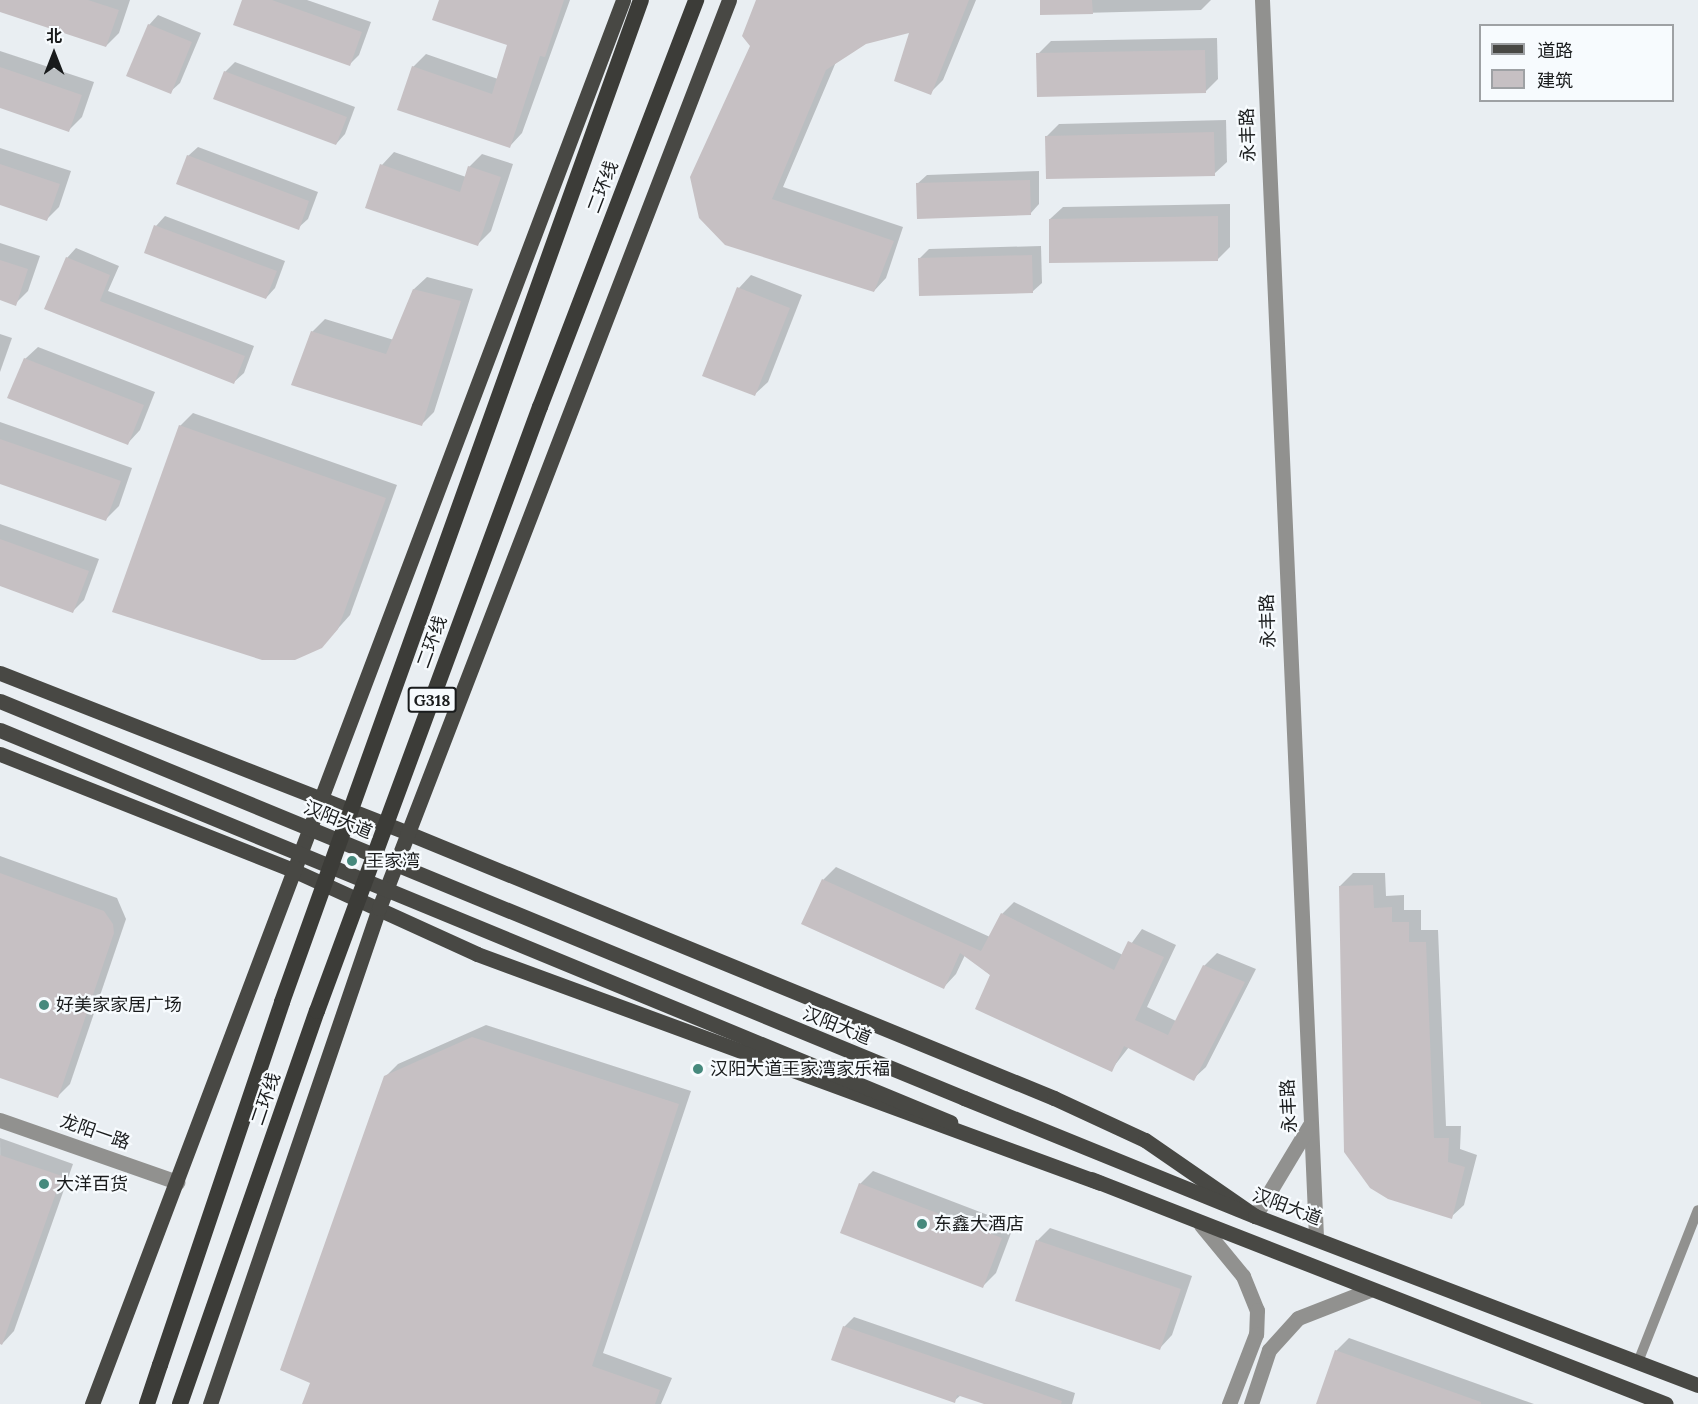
<!DOCTYPE html>
<html>
<head>
<meta charset="utf-8">
<style>
  body { margin:0 }
  #map { position:relative; width:1698px; height:1404px; overflow:hidden; background:#e9eef2; font-family:Lora,"Noto Sans SC",serif }
  div>[style] { position:absolute }
  [style*='--x'] { left:calc(var(--x)*1px); top:calc(var(--y)*1px); width:calc(var(--w)*1px); rotate:calc(var(--a)*1deg) }
  .shadow>* { inset:0; background:#0003 }
  .building>* { inset:0; background:#c6c0c3 }
  .service>* { height:10px; margin:-5px; padding:0 5px; transform-origin:5px; border-radius:5px; background:#91918f }
  .minor>* { height:15px; margin:-7.5px; padding:0 7.5px; transform-origin:7.5px; border-radius:7.5px; background:#91918f }
  .tertiary>* { height:15px; margin:-7.5px; padding:0 7.5px; transform-origin:7.5px; border-radius:7.5px; background:#91918f }
  .primary>* { height:15px; margin:-7.5px; padding:0 7.5px; transform-origin:7.5px; border-radius:7.5px; background:#484844 }
  .trunk>* { height:16px; margin:-8px; padding:0 8px; transform-origin:8px; border-radius:8px; background:#3c3c38 }
  .primary-bridge>* { height:15px; margin:-7.5px; padding:0 7.5px; transform-origin:7.5px; border-radius:7.5px; background:#484844 }
  .trunk-bridge>* { height:16px; margin:-8px; padding:0 8px; transform-origin:8px; border-radius:8px; background:#3c3c38 }
  .dots>* { width:16px; height:16px; translate:-50% -50%; box-sizing:border-box; border:3px solid #f7fbfe; border-radius:50% }
  span { translate:-50% -50%; white-space:nowrap; text-align:center; line-height:1.15; -webkit-text-stroke:4.5px #f7fbfe; paint-order:stroke }
  .shield-label span { padding:2px 4px; background:#f7fbfe; border:2px solid; border-radius:4px; -webkit-text-stroke-width:0 }
  .shield-label { font-size:16px; color:#191b1c; font-weight:700 }
  .street-label { font-size:18px; color:#191b1c }
  .poi-label { font-size:18px; color:#191b1c }
  .left { translate:0 -50%; text-align:left }
  .legend { position:absolute; left:1479px; top:24px; width:195px; height:78px; box-sizing:border-box; background:#f7fbfe; border:2px solid #9ea1a4; margin:0; padding:8px 10px; list-style:none; font-size:18px; color:#191b1c }
  .legend li { display:flex; align-items:center; gap:12px; height:30px }
  .legend b { width:30px; border:2px solid #9ea1a4 }
  .north { position:absolute; left:24px; top:24px; width:60px; height:60px; -webkit-text-stroke:4px #f7fbfe; paint-order:stroke; rotate:0deg; font-size:16px; font-weight:700; line-height:24px; text-align:center; color:#191b1c }
  .north::after { content:''; display:block; margin:auto; width:21px; height:27px; background:#191b1c; clip-path:polygon(50% 0,100% 100%,50% 72%,0 100%) }
</style>
</head>
<body>
<div id="map">
  <div class="shadow">
    <div style="clip-path:polygon(0 0,130px 0,119px 33px,106px 46px,0 10px)"></div>
    <div style="clip-path:polygon(243px 0,307px 0,371px 22px,359px 55px,349px 65px)"></div>
    <div style="clip-path:polygon(440px 0,570px 0,522px 133px,510px 146px,413px 67px,426px 54px,498px 79px,509px 44px)"></div>
    <div style="clip-path:polygon(757px 0,976px 0,943px 80px,930px 93px,912px 30px,865px 43px,836px 62px,783px 187px,903px 227px,886px 278px,874px 291px,726px 243px)"></div>
    <div style="clip-path:polygon(1041px 0,1211px 0,1201px 10px,1042px 14px)"></div>
    <div style="clip-path:polygon(158px 15px,201px 33px,180px 83px,170px 92px,149px 25px)"></div>
    <div style="clip-path:polygon(1217px 38px,1218px 79px,1206px 91px,1038px 54px,1051px 41px)"></div>
    <div style="clip-path:polygon(0 51px,94px 82px,82px 117px,69px 130px,0 107px)"></div>
    <div style="clip-path:polygon(235px 62px,355px 107px,345px 134px,336px 144px,225px 72px)"></div>
    <div style="clip-path:polygon(1226px 120px,1227px 162px,1214px 174px,1046px 137px,1059px 124px)"></div>
    <div style="clip-path:polygon(198px 147px,318px 192px,308px 219px,298px 228px,188px 156px)"></div>
    <div style="clip-path:polygon(0 148px,71px 171px,59px 207px,47px 219px,0 204px)"></div>
    <div style="clip-path:polygon(394px 152px,466px 177px,469px 167px,482px 154px,513px 164px,491px 231px,478px 244px,382px 165px)"></div>
    <div style="clip-path:polygon(1039px 171px,1039px 204px,1030px 214px,917px 184px,927px 175px)"></div>
    <div style="clip-path:polygon(1230px 204px,1230px 247px,1217px 260px,1050px 219px,1063px 207px)"></div>
    <div style="clip-path:polygon(165px 216px,285px 261px,275px 288px,266px 298px,156px 226px)"></div>
    <div style="clip-path:polygon(0 243px,40px 256px,28px 291px,15px 304px,0 299px)"></div>
    <div style="clip-path:polygon(1041px 246px,1042px 283px,1032px 292px,920px 258px,929px 249px)"></div>
    <div style="clip-path:polygon(76px 248px,119px 266px,108px 291px,254px 346px,244px 373px,234px 382px,46px 308px,67px 258px)"></div>
    <div style="clip-path:polygon(751px 275px,802px 295px,768px 382px,755px 394px,739px 288px)"></div>
    <div style="clip-path:polygon(427px 277px,473px 289px,434px 412px,422px 424px,312px 332px,325px 319px,394px 340px,414px 289px)"></div>
    <div style="clip-path:polygon(0 334px,12px 338px,0 372px)"></div>
    <div style="clip-path:polygon(38px 347px,155px 392px,140px 430px,128px 443px,25px 359px)"></div>
    <div style="clip-path:polygon(193px 413px,397px 485px,350px 615px,334px 633px,180px 426px)"></div>
    <div style="clip-path:polygon(0 422px,132px 468px,119px 506px,106px 519px,0 483px)"></div>
    <div style="clip-path:polygon(0 524px,99px 559px,84px 600px,73px 611px,0 585px)"></div>
    <div style="clip-path:polygon(0 856px,117px 898px,126px 919px,70px 1084px,57px 1097px,0 1076px)"></div>
    <div style="clip-path:polygon(836px 867px,990px 937px,1002px 914px,1014px 902px,1123px 955px,1142px 929px,1176px 945px,1147px 1007px,1176px 1021px,1204px 966px,1217px 953px,1256px 969px,1206px 1067px,1193px 1079px,1129px 1047px,1111px 1070px,965px 955px,956px 974px,944px 987px,803px 923px,823px 880px)"></div>
    <div style="clip-path:polygon(1353px 873px,1385px 873px,1386px 896px,1404px 895px,1404px 910px,1421px 910px,1421px 930px,1438px 930px,1446px 1126px,1461px 1126px,1460px 1149px,1477px 1155px,1464px 1205px,1451px 1217px,1340px 886px)"></div>
    <div style="clip-path:polygon(486px 1025px,691px 1091px,603px 1353px,672px 1378px,661px 1404px,304px 1404px,312px 1382px,385px 1077px,398px 1064px)"></div>
    <div style="clip-path:polygon(0 1138px,73px 1164px,14px 1331px,2px 1344px)"></div>
    <div style="clip-path:polygon(873px 1171px,1014px 1225px,996px 1273px,983px 1286px,860px 1184px)"></div>
    <div style="clip-path:polygon(1050px 1228px,1192px 1276px,1172px 1335px,1160px 1348px,1037px 1241px)"></div>
    <div style="clip-path:polygon(854px 1317px,1075px 1393px,1072px 1404px,989px 1404px,961px 1395px,954px 1401px,844px 1327px)"></div>
    <div style="clip-path:polygon(1349px 1338px,1534px 1404px,1317px 1404px,1336px 1351px)"></div>
  </div>
  <div class="building">
    <div style="clip-path:polygon(0 0,88px 0,119px 10px,106px 47px,0 12px)"></div>
    <div style="clip-path:polygon(242px 0,272px 0,362px 32px,350px 66px,233px 25px)"></div>
    <div style="clip-path:polygon(439px 0,564px 0,545px 57px,540px 56px,510px 148px,397px 110px,412px 66px,492px 94px,507px 45px,432px 20px)"></div>
    <div style="clip-path:polygon(756px 0,969px 0,931px 95px,894px 81px,909px 33px,866px 44px,826px 70px,772px 199px,894px 241px,874px 292px,725px 245px,699px 218px,690px 177px,750px 46px,742px 36px)"></div>
    <div style="clip-path:polygon(1040px 0,1092px 0,1093px 14px,1040px 15px)"></div>
    <div style="clip-path:polygon(148px 24px,192px 42px,171px 94px,126px 76px)"></div>
    <div style="clip-path:polygon(1205px 50px,1206px 93px,1037px 97px,1036px 53px)"></div>
    <div style="clip-path:polygon(0 67px,82px 95px,69px 132px,0 108px)"></div>
    <div style="clip-path:polygon(224px 71px,347px 117px,336px 145px,213px 99px)"></div>
    <div style="clip-path:polygon(1214px 132px,1215px 176px,1046px 179px,1045px 136px)"></div>
    <div style="clip-path:polygon(187px 155px,309px 201px,299px 230px,176px 184px)"></div>
    <div style="clip-path:polygon(0 164px,60px 184px,47px 221px,0 205px)"></div>
    <div style="clip-path:polygon(380px 164px,460px 192px,468px 166px,501px 177px,478px 246px,365px 208px)"></div>
    <div style="clip-path:polygon(1030px 180px,1031px 215px,917px 219px,916px 183px)"></div>
    <div style="clip-path:polygon(1218px 216px,1218px 261px,1049px 263px,1049px 219px)"></div>
    <div style="clip-path:polygon(154px 225px,277px 271px,266px 299px,144px 253px)"></div>
    <div style="clip-path:polygon(1032px 255px,1033px 293px,919px 296px,918px 258px)"></div>
    <div style="clip-path:polygon(66px 257px,110px 275px,100px 301px,245px 356px,234px 384px,44px 309px)"></div>
    <div style="clip-path:polygon(0 260px,28px 269px,16px 306px,0 300px)"></div>
    <div style="clip-path:polygon(737px 287px,790px 308px,755px 396px,702px 376px)"></div>
    <div style="clip-path:polygon(413px 289px,461px 301px,422px 426px,291px 385px,311px 331px,386px 354px)"></div>
    <div style="clip-path:polygon(24px 358px,144px 405px,128px 445px,7px 398px)"></div>
    <div style="clip-path:polygon(179px 425px,386px 498px,338px 629px,322px 648px,295px 660px,262px 660px,112px 612px)"></div>
    <div style="clip-path:polygon(0 439px,121px 481px,106px 521px,0 484px)"></div>
    <div style="clip-path:polygon(0 539px,89px 571px,73px 613px,0 586px)"></div>
    <div style="clip-path:polygon(0 873px,104px 911px,113px 924px,114px 933px,58px 1098px,0 1078px)"></div>
    <div style="clip-path:polygon(822px 879px,981px 951px,1001px 913px,1114px 970px,1128px 941px,1164px 957px,1135px 1020px,1168px 1035px,1203px 965px,1245px 982px,1194px 1081px,1124px 1046px,1112px 1072px,975px 1009px,990px 975px,960px 953px,944px 989px,801px 924px)"></div>
    <div style="clip-path:polygon(1373px 885px,1374px 908px,1392px 907px,1392px 922px,1409px 922px,1409px 942px,1426px 942px,1434px 1138px,1449px 1138px,1448px 1162px,1465px 1167px,1452px 1219px,1388px 1199px,1370px 1188px,1344px 1152px,1339px 886px)"></div>
    <div style="clip-path:polygon(472px 1037px,679px 1104px,592px 1366px,660px 1390px,655px 1404px,302px 1404px,310px 1383px,280px 1370px,384px 1076px)"></div>
    <div style="clip-path:polygon(0 1155px,62px 1176px,2px 1345px,0 1344px)"></div>
    <div style="clip-path:polygon(859px 1183px,1002px 1238px,983px 1288px,840px 1233px)"></div>
    <div style="clip-path:polygon(1036px 1240px,1181px 1289px,1160px 1350px,1015px 1301px)"></div>
    <div style="clip-path:polygon(843px 1326px,1062px 1401px,1061px 1404px,984px 1404px,957px 1395px,955px 1403px,831px 1360px)"></div>
    <div style="clip-path:polygon(1335px 1350px,1481px 1402px,1481px 1404px,1316px 1404px)"></div>
  </div>
  <div class="service">
    <div style="--x:1638;--y:1362;--w:163;--a:-68.5"></div>
  </div>
  <div class="minor">
    <div style="--x:1262;--y:0;--w:1240;--a:87.5"></div>
    <div style="--x:0;--y:1120;--w:188;--a:19.3"></div>
    <div style="--x:1255;--y:1216;--w:105;--a:-59"></div>
  </div>
  <div class="tertiary">
    <div style="--x:1201;--y:1225;--w:66;--a:50.5"></div>
    <div style="--x:1243;--y:1276;--w:37;--a:68"></div>
    <div style="--x:1257;--y:1310;--w:24;--a:92"></div>
    <div style="--x:1256;--y:1334;--w:75;--a:111.1"></div>
    <div style="--x:1251;--y:1404;--w:57;--a:-71.6"></div>
    <div style="--x:1269;--y:1350;--w:43;--a:-47.8"></div>
    <div style="--x:1298;--y:1318;--w:77;--a:-21.3"></div>
  </div>
  <div class="primary">
    <div style="--x:0;--y:673;--w:440;--a:21.4"></div>
    <div style="--x:410;--y:834;--w:696;--a:22.29"></div>
    <div style="--x:1054;--y:1098;--w:100;--a:24.8"></div>
    <div style="--x:1145;--y:1140;--w:134;--a:34.6"></div>
    <div style="--x:0;--y:754;--w:317;--a:21.6"></div>
    <div style="--x:295;--y:871;--w:200;--a:24.5"></div>
    <div style="--x:477;--y:954;--w:664;--a:20.18"></div>
    <div style="--x:964;--y:1098;--w:314;--a:22.1"></div>
    <div style="--x:1255;--y:1216;--w:474;--a:20.9"></div>
    <div style="--x:1091;--y:1179;--w:617;--a:21.37"></div>
    <div style="--x:92;--y:1404;--w:1501;--a:-69.28"></div>
    <div style="--x:210;--y:1404;--w:524;--a:-71.18"></div>
    <div style="--x:379;--y:908;--w:973;--a:-68.92"></div>
  </div>
  <div class="trunk">
    <div style="--x:147;--y:1404;--w:41;--a:-71.6"></div>
  </div>
  <div class="primary-bridge">
    <div style="--x:0;--y:701;--w:1043;--a:22.38"></div>
    <div style="--x:0;--y:730;--w:1028;--a:22.42"></div>
  </div>
  <div class="trunk-bridge">
    <div style="--x:160;--y:1365;--w:383;--a:-71.4"></div>
    <div style="--x:282;--y:1002;--w:1064;--a:-70.29"></div>
    <div style="--x:180;--y:1404;--w:416;--a:-70.8"></div>
    <div style="--x:317;--y:1011;--w:644;--a:-69.74"></div>
    <div style="--x:540;--y:407;--w:436;--a:-69"></div>
  </div>
  <div class="dots">
    <div style="left:352px;top:861px;background:#46897d"></div>
    <div style="left:44px;top:1005px;background:#46897d"></div>
    <div style="left:698px;top:1069px;background:#46897d"></div>
    <div style="left:44px;top:1184px;background:#46897d"></div>
    <div style="left:922px;top:1224px;background:#46897d"></div>
  </div>
  <div class="shield-label">
    <span style="left:432px;top:700px">G318</span>
  </div>
  <div class="street-label">
    <span style="left:1248px;top:135px;rotate:-92deg">永丰路</span>
    <span style="left:603px;top:187px;rotate:-69deg">二环线</span>
    <span style="left:1268px;top:621px;rotate:-92deg">永丰路</span>
    <span style="left:432px;top:642px;rotate:-70deg">二环线</span>
    <span style="left:338px;top:820px;rotate:22deg">汉阳大道</span>
    <span style="left:837px;top:1026px;rotate:22deg">汉阳大道</span>
    <span style="left:266px;top:1099px;rotate:-71deg">二环线</span>
    <span style="left:1289px;top:1106px;rotate:-93deg">永丰路</span>
    <span style="left:95px;top:1132px;rotate:19deg">龙阳一路</span>
    <span style="left:1287px;top:1207px;rotate:21deg">汉阳大道</span>
  </div>
  <div class="poi-label">
    <span class="left" style="left:366px;top:861px">王家湾</span>
    <span class="left" style="left:56px;top:1005px">好美家家居广场</span>
    <span class="left" style="left:710px;top:1069px">汉阳大道王家湾家乐福</span>
    <span class="left" style="left:56px;top:1184px">大洋百货</span>
    <span class="left" style="left:934px;top:1224px">东鑫大酒店</span>
  </div>
  <ul class="legend">
  <li><b style="height:8px;background:#484844"></b>道路</li>
  <li><b style="height:16px;background:#c6c0c3"></b>建筑</li>
  </ul>
  <div class="north">北</div>
</div>
</body>
</html>
